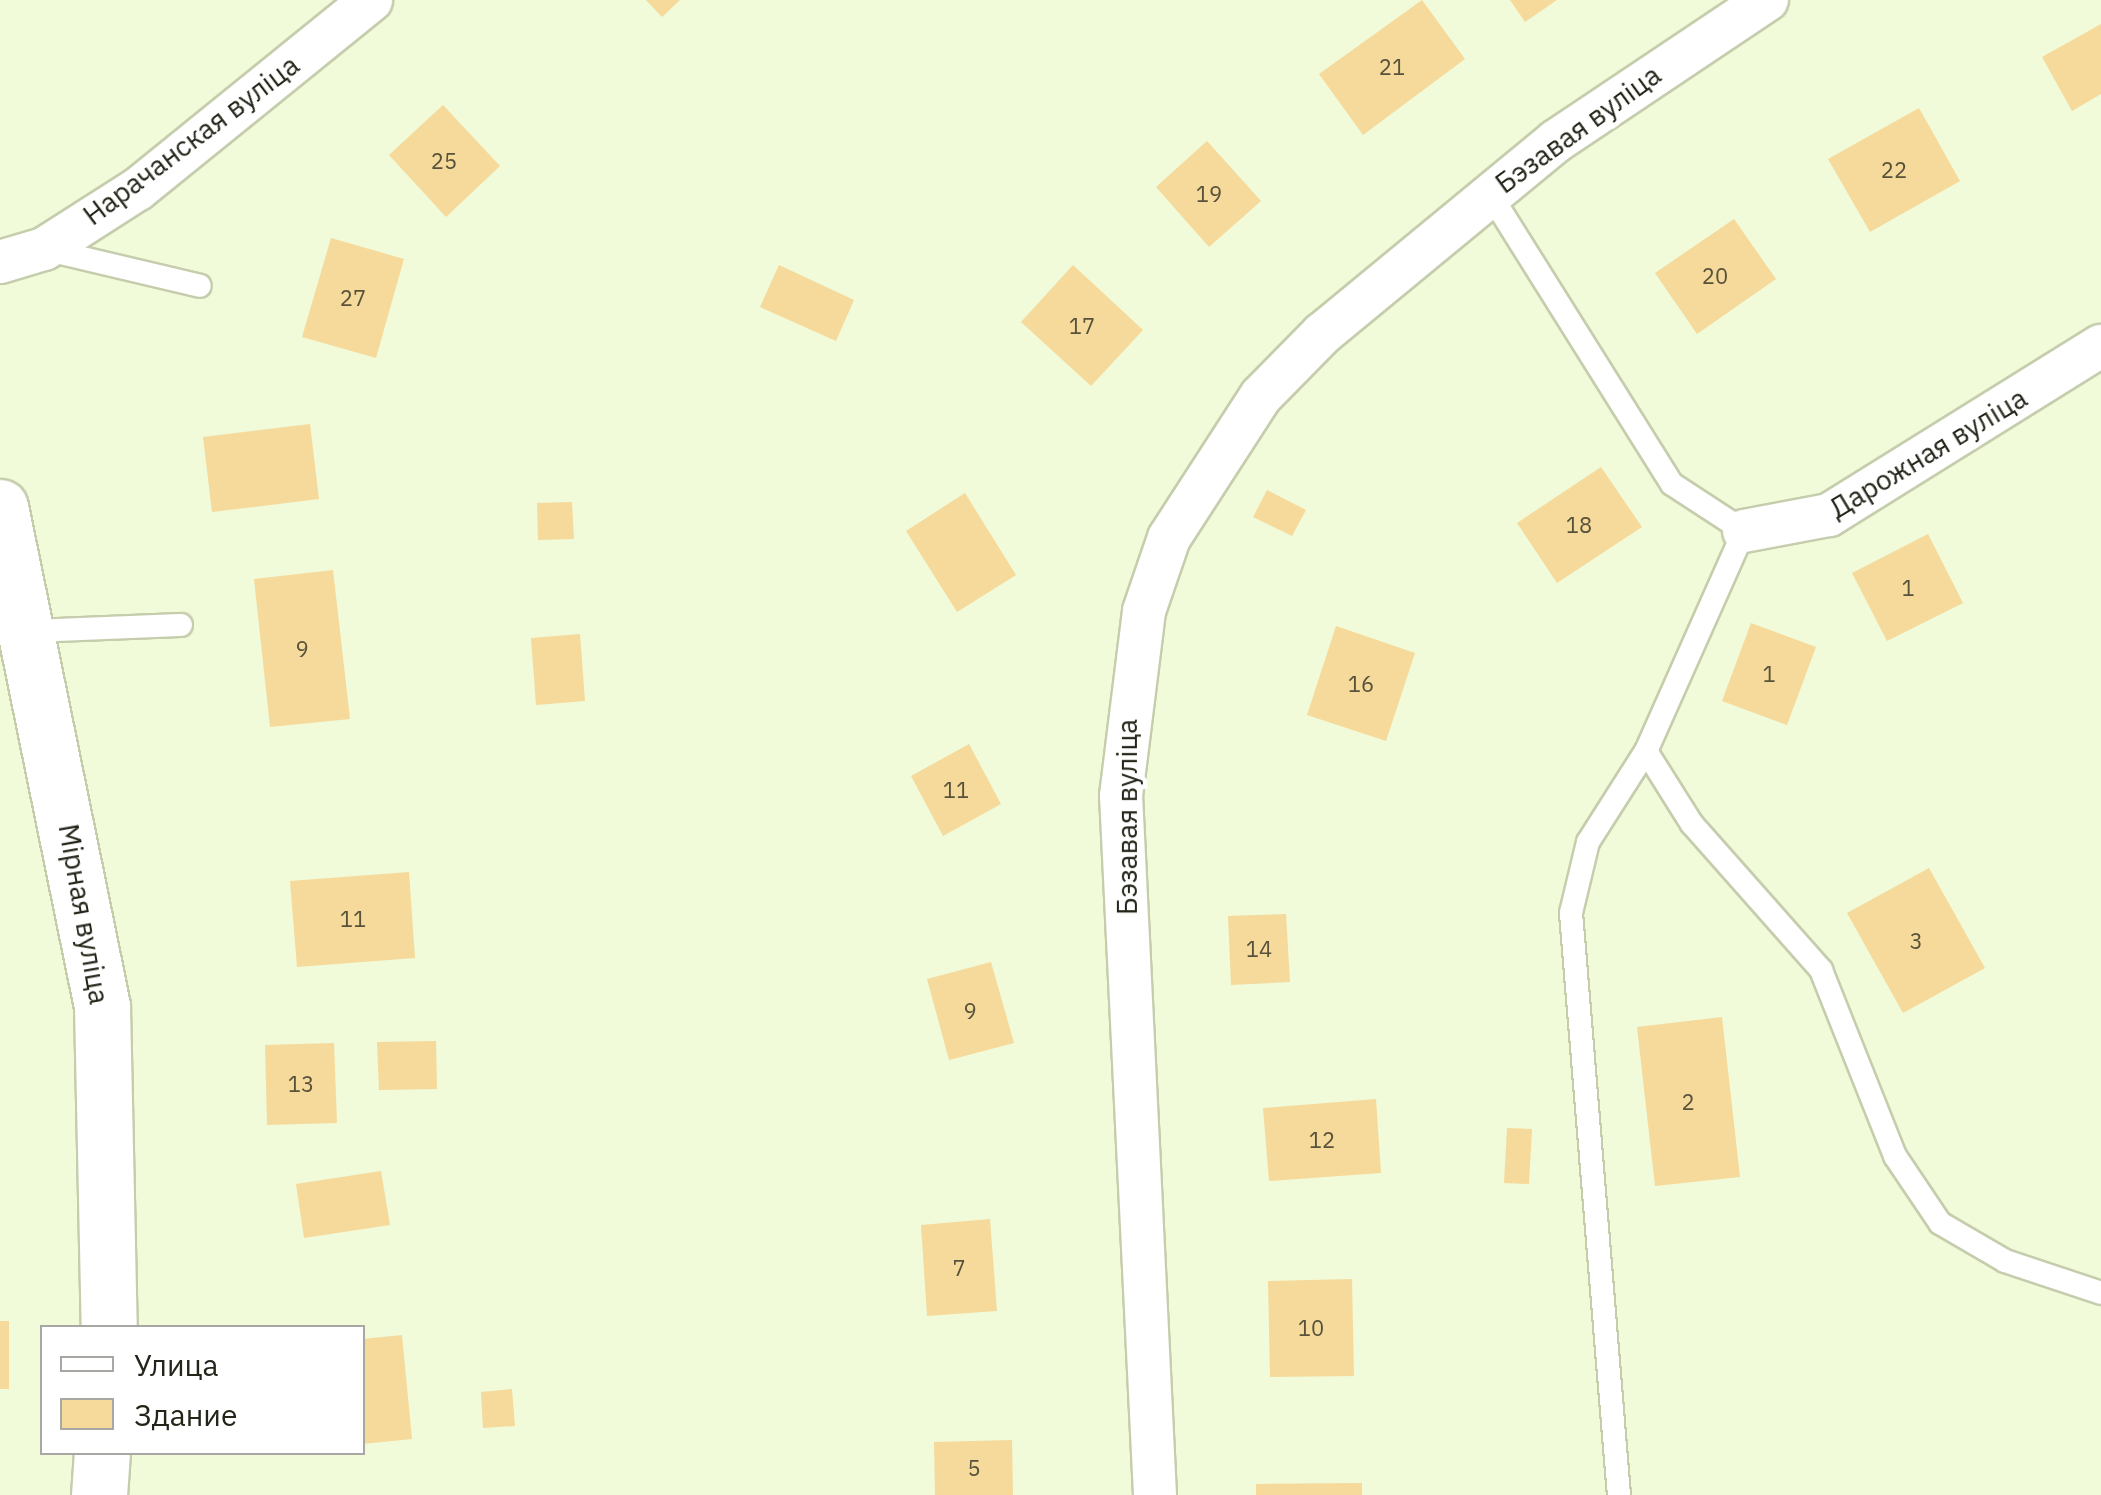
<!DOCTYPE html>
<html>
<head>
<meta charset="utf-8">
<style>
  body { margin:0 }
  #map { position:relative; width:2101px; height:1495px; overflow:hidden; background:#f1fad9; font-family:"IBM Plex Sans",sans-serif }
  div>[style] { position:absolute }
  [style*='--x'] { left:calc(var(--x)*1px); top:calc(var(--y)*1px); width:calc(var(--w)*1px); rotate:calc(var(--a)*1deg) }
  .building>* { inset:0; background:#f5da9b }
  .roads { filter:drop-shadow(2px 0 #c5cdad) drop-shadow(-2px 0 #c5cdad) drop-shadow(0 2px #c5cdad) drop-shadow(0 -2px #c5cdad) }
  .lane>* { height:22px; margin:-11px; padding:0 11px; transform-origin:11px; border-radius:11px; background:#fff }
  .street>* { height:42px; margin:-21px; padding:0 21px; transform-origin:21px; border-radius:21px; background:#fff }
  .secondary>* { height:55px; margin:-27.5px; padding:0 27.5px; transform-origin:27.5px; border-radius:27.5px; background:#fff }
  span { translate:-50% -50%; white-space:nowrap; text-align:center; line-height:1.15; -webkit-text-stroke:9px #fff; paint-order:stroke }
  .number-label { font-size:22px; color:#58523a }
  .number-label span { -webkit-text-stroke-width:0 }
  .street-label { font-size:28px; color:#232519 }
  .legend { position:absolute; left:40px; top:1325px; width:325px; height:130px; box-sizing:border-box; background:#fff; border:2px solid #a7a8a3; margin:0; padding:12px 18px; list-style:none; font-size:30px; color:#232519 }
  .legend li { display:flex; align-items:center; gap:20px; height:50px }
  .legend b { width:50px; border:2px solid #a7a8a3 }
</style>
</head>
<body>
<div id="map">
  <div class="building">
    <div style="clip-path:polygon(646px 0,680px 0,662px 17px)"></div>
    <div style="clip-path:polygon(1422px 0,1465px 59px,1363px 135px,1319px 74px)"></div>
    <div style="clip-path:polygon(1510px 0,1557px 0,1525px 22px)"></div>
    <div style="clip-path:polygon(2101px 24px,2101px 94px,2072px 111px,2042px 57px)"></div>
    <div style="clip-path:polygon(443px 105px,500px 166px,446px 217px,389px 155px)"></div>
    <div style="clip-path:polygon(1919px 108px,1960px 181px,1870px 232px,1828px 159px)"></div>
    <div style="clip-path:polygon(1207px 141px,1261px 201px,1209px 247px,1156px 187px)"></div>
    <div style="clip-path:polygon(1734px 219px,1776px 279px,1697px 334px,1655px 273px)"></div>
    <div style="clip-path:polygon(331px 238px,404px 259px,376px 358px,302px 337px)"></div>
    <div style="clip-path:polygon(779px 265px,854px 300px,836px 341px,760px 307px)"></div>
    <div style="clip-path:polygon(1073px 265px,1143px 330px,1091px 386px,1021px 322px)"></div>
    <div style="clip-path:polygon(310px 424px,319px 499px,212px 512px,203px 437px)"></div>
    <div style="clip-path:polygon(1601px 467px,1642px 527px,1557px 583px,1517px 523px)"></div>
    <div style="clip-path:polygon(1267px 490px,1306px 510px,1292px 536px,1253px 517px)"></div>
    <div style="clip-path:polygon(965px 493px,1016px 575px,957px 612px,906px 531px)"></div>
    <div style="clip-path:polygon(572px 502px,574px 539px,538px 540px,537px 503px)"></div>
    <div style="clip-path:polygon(1928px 534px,1963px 603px,1887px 641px,1852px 573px)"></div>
    <div style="clip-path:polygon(333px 570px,350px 719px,270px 727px,254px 579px)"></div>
    <div style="clip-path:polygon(1751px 623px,1816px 647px,1787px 725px,1722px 701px)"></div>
    <div style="clip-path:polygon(1336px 626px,1415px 653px,1386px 741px,1307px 715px)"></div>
    <div style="clip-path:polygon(580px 634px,585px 701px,536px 705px,531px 638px)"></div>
    <div style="clip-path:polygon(969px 744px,1001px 804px,943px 836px,911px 776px)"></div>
    <div style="clip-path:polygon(1929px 868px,1985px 968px,1903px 1013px,1847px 913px)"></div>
    <div style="clip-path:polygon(409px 872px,415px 958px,297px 967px,290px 881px)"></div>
    <div style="clip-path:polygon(1286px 914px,1290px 982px,1231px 985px,1228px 916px)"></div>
    <div style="clip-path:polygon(991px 962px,1014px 1043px,949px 1060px,927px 979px)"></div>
    <div style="clip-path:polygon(1722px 1017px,1740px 1177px,1655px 1186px,1637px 1027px)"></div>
    <div style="clip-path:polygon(436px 1041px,437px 1089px,379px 1090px,377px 1042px)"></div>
    <div style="clip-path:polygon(334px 1043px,337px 1123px,267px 1125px,265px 1045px)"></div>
    <div style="clip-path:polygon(1376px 1099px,1381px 1173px,1269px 1181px,1263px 1108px)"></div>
    <div style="clip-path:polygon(1507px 1128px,1532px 1129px,1529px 1184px,1504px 1183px)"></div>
    <div style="clip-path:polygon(381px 1171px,390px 1225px,304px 1238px,296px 1184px)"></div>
    <div style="clip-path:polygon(990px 1219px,997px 1311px,927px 1316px,921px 1225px)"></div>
    <div style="clip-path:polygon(1352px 1279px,1354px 1376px,1270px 1377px,1268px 1281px)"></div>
    <div style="clip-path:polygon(0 1321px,9px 1321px,9px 1389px,0 1389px)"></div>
    <div style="clip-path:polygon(402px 1335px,412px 1439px,362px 1444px,362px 1339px)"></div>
    <div style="clip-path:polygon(512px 1389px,515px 1426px,483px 1428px,481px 1392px)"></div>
    <div style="clip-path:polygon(1012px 1440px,1013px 1495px,935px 1495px,934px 1442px)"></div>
    <div style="clip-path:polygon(1362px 1483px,1362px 1495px,1256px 1495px,1256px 1484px)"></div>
  </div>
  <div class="roads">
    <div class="lane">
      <div style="--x:1490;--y:194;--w:342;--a:57.9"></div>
      <div style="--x:1672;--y:484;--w:86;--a:33.1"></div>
      <div style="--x:1744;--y:531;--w:241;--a:114"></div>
      <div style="--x:1646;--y:751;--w:108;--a:122.5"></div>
      <div style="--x:1588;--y:842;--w:73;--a:103.5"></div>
      <div style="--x:1571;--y:913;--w:584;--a:85.29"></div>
      <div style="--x:44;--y:249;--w:160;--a:13.3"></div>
      <div style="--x:31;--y:631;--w:150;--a:-2.3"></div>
      <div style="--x:1646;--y:751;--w:86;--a:57.8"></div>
      <div style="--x:1692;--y:824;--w:195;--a:48.5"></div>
      <div style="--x:1821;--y:970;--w:200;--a:68.3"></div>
      <div style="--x:1895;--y:1156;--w:81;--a:56.1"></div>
      <div style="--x:1940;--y:1223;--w:75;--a:30.3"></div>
      <div style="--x:2005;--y:1261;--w:101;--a:18.4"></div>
    </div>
    <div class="street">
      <div style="--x:0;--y:262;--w:46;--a:-16.5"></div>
      <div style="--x:44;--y:249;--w:112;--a:-32.6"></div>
      <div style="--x:138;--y:189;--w:300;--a:-39"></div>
      <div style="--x:1744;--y:531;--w:86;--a:-10.7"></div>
      <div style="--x:1829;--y:515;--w:320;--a:-31.9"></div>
      <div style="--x:1155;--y:1495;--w:700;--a:-92.78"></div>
      <div style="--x:1121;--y:796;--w:186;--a:-82.9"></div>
      <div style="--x:1144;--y:611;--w:77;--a:-71.1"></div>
      <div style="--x:1169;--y:538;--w:169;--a:-57.1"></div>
      <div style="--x:1261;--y:396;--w:87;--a:-45.5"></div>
      <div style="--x:1322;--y:334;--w:303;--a:-39.5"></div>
      <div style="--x:1556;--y:141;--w:254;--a:-33.8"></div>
    </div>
    <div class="secondary">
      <div style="--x:0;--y:507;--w:509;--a:78.45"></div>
      <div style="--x:102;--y:1006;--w:322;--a:88.8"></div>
      <div style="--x:99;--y:1495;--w:43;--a:-86"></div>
    </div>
  </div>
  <div class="number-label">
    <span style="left:1392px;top:67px">21</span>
    <span style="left:444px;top:161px">25</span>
    <span style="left:1894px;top:170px">22</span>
    <span style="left:1209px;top:194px">19</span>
    <span style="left:1715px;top:276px">20</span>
    <span style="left:353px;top:298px">27</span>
    <span style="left:1082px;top:326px">17</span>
    <span style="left:1579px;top:525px">18</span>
    <span style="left:1908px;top:588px">1</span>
    <span style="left:302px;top:649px">9</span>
    <span style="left:1769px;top:674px">1</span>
    <span style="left:1361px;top:684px">16</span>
    <span style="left:956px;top:790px">11</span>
    <span style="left:353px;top:919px">11</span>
    <span style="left:1916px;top:941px">3</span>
    <span style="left:1259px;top:949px">14</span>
    <span style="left:970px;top:1011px">9</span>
    <span style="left:301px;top:1084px">13</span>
    <span style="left:1688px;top:1102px">2</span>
    <span style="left:1322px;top:1140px">12</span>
    <span style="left:959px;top:1268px">7</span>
    <span style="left:1311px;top:1328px">10</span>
    <span style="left:974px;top:1468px">5</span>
  </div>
  <div class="street-label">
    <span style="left:1578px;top:129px;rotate:-36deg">Бэзавая вуліца</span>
    <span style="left:191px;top:140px;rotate:-37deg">Нарачанская вуліца</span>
    <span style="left:1928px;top:453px;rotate:-31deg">Дарожная вуліца</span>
    <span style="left:1127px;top:817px;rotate:-90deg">Бэзавая вуліца</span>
    <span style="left:84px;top:914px;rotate:80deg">Мірная вуліца</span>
  </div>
  <ul class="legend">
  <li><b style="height:12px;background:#fff"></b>Улица</li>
  <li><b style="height:28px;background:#f5da9b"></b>Здание</li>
  </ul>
</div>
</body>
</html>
